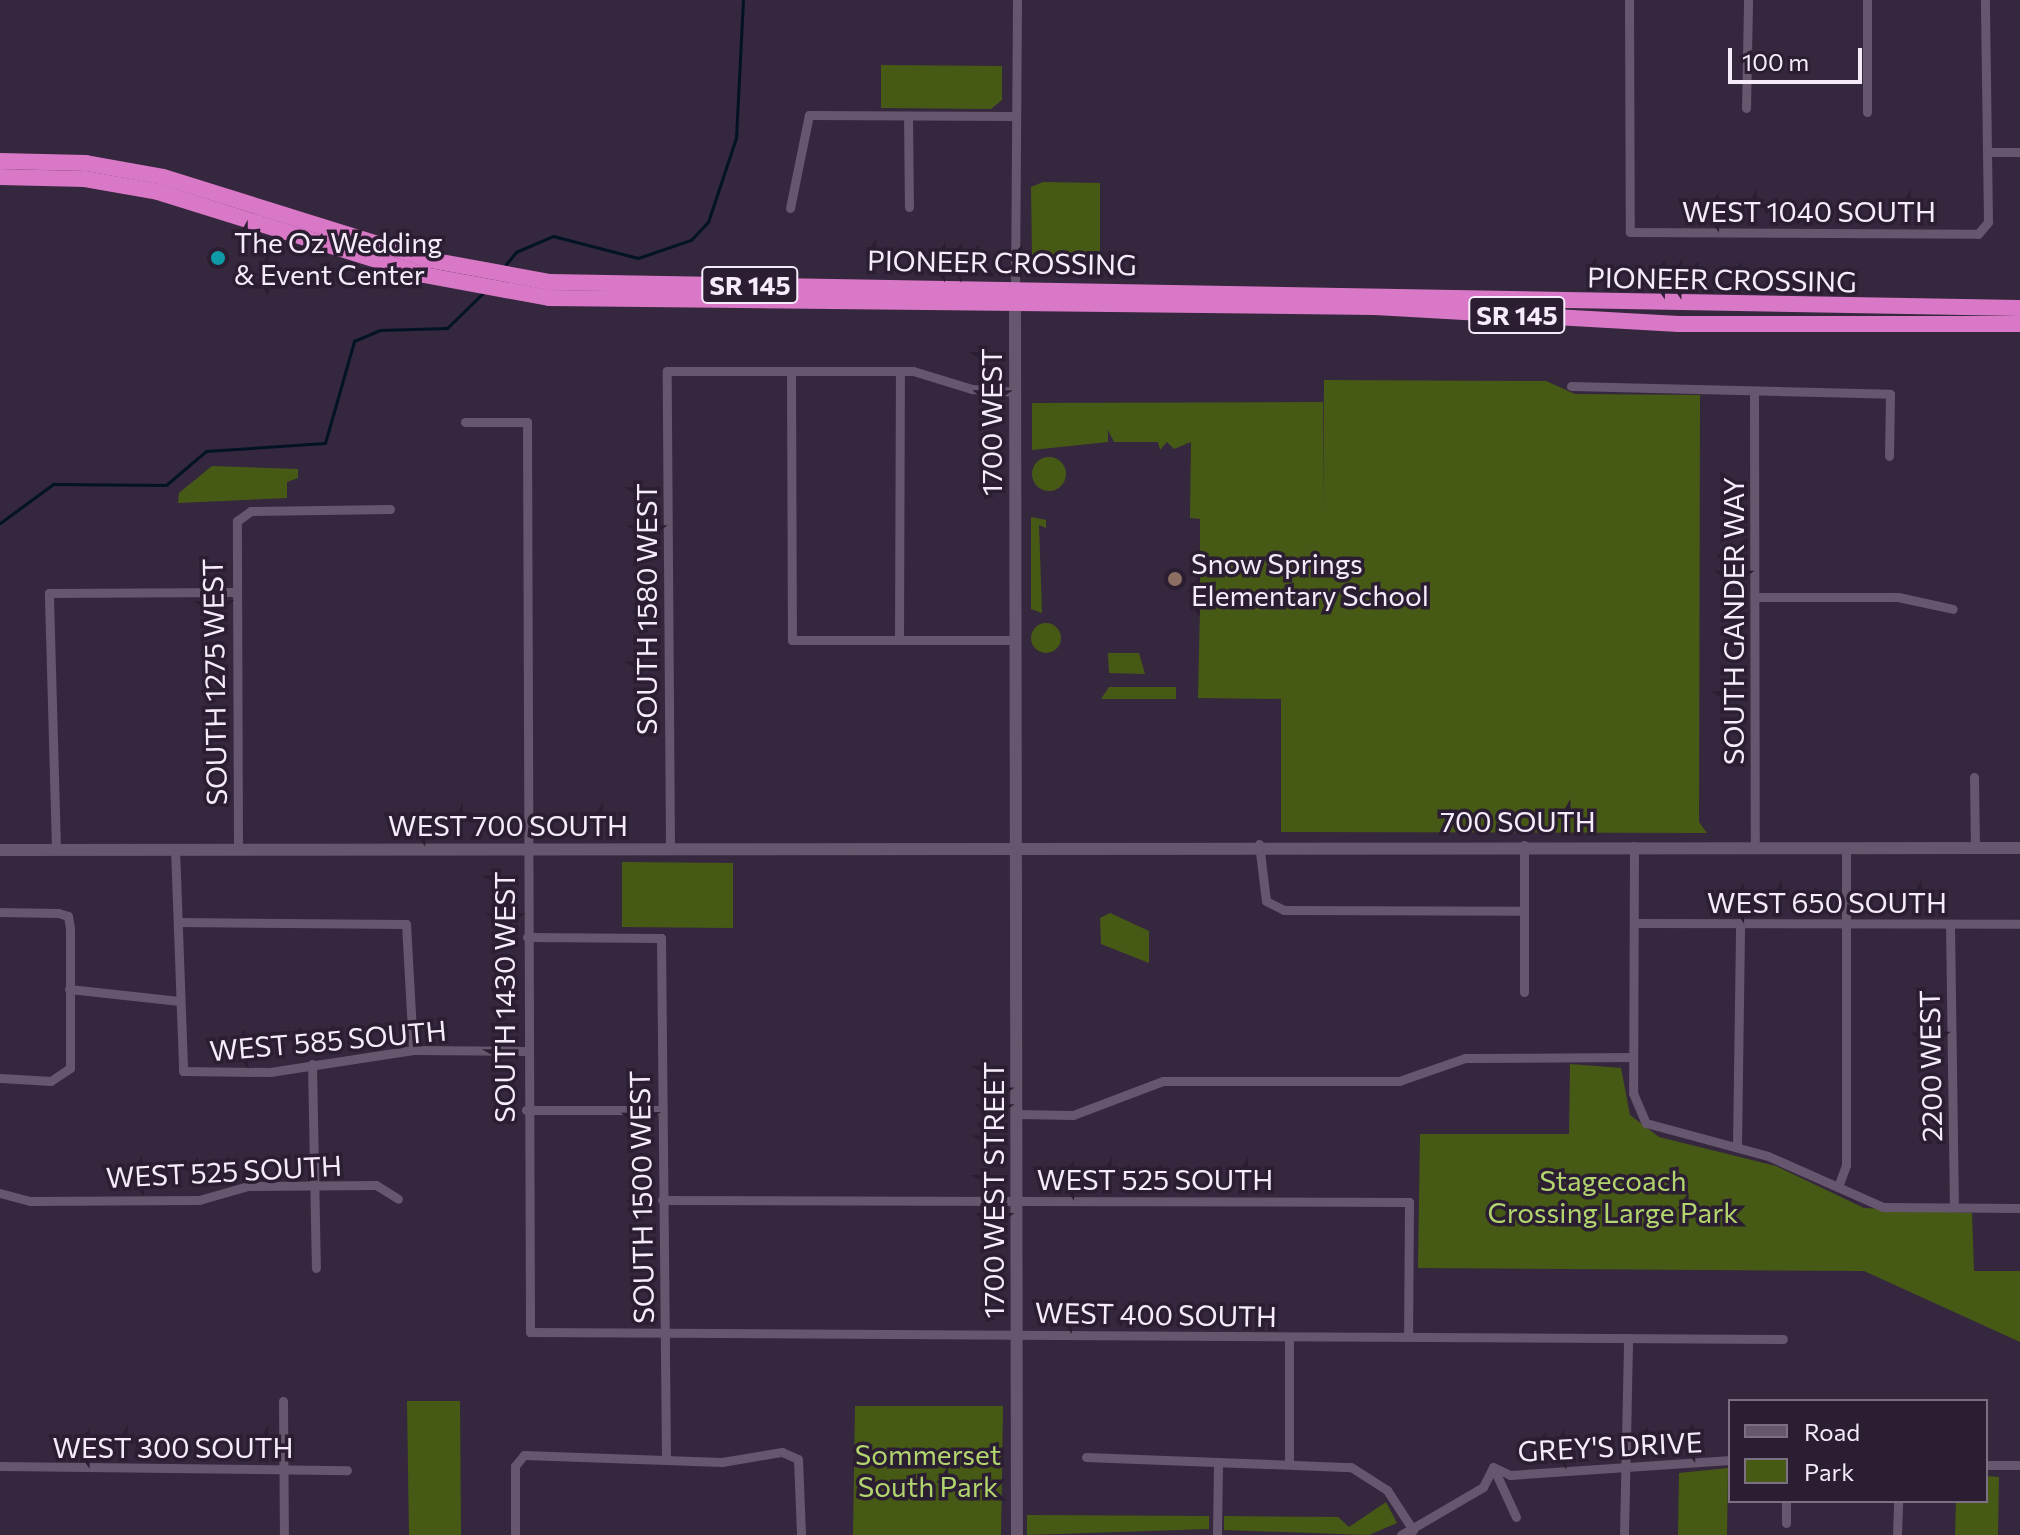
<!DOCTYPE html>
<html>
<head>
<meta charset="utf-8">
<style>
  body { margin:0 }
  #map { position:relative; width:2020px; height:1535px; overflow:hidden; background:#35273d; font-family:Commissioner,sans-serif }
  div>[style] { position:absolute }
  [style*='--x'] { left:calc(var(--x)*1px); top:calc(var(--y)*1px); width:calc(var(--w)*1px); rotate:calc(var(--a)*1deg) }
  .green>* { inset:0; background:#475a15 }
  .round { border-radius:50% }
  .stream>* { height:3px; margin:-1.5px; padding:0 1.5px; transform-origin:1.5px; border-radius:1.5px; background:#021424 }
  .minor>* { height:9px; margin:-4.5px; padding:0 4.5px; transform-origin:4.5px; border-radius:4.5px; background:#66566e }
  .tertiary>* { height:12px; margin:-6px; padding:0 6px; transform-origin:6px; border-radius:6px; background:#66566e }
  .trunk>* { height:16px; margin:-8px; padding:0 8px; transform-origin:8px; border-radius:8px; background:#d978c6 }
  .dots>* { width:22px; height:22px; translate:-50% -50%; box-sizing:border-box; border:4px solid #2b1d32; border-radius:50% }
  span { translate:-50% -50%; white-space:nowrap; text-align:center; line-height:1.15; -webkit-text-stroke:7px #2b1d32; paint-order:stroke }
  .shield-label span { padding:2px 6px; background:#2b1d32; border:2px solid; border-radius:6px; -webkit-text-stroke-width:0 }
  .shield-label { font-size:26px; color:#f5ebfa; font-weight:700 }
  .street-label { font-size:28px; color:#f5ebfa }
  .poi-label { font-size:28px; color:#f5ebfa }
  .left { translate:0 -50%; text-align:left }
  .park-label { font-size:28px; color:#b3d56e }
  .legend { position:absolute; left:1728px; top:1399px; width:260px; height:104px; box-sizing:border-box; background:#2b1d32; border:2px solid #7c6f82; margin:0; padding:10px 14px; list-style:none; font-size:24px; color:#f5ebfa }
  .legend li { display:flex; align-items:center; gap:16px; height:40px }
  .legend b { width:40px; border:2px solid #7c6f82 }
  .scale { position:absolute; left:1728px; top:48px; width:134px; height:36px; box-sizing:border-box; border:4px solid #f5ebfa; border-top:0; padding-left:10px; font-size:24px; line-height:28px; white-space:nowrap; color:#f5ebfa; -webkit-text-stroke:6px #2b1d32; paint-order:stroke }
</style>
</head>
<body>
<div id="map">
  <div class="green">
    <div style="clip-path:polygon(881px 65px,1002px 66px,1002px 100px,991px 109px,881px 108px)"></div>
    <div style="clip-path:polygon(1043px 182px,1100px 183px,1100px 262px,1032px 256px,1031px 187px)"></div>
    <div style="clip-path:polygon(1324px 380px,1546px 381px,1575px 394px,1700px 395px,1699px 822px,1707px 833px,1281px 832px,1281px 699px,1198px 698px,1200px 607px,1210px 607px,1210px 588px,1200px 588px,1200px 519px,1190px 518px,1191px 442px,1174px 449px,1167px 442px,1160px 450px,1158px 442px,1114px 442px,1108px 430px,1108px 442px,1032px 450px,1032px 403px,1323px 402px,1323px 514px)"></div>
    <div class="round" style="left:1032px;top:457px;width:34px;height:34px"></div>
    <div style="clip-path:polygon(212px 466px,298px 469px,298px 478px,287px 482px,287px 498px,178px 503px,179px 493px)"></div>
    <div style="clip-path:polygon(1031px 517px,1046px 520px,1046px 528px,1039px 525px,1042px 613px,1031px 609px)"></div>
    <div class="round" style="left:1031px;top:623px;width:30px;height:30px"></div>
    <div style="clip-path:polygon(1108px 653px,1139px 653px,1145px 674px,1109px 673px)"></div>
    <div style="clip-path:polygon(1109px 687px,1176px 687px,1176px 699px,1101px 699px)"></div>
    <div style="clip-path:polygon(622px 862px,733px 863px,733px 928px,622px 927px)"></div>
    <div style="clip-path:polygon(1110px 913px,1149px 931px,1149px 963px,1101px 944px,1100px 918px)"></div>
    <div style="clip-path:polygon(1570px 1064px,1621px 1068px,1630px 1115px,1659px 1137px,1776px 1166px,1864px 1208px,1972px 1213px,1974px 1271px,2020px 1271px,2020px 1342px,1864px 1271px,1418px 1268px,1420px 1134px,1569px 1134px)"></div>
    <div style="clip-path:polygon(460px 1401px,461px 1535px,409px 1535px,407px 1401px)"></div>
    <div style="clip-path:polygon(855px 1406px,1003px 1406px,1001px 1535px,853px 1535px)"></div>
    <div style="clip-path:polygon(1728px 1468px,1727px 1535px,1678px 1535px,1679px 1473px)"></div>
    <div style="clip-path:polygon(1986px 1476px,1999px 1477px,1998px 1535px,1955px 1535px,1956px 1501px,1986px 1501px)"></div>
    <div style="clip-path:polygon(1386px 1502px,1397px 1523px,1369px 1535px,1224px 1530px,1224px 1516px,1338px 1517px,1349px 1527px)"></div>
    <div style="clip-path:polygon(1027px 1515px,1209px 1516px,1209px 1529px,1027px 1535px)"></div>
  </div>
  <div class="stream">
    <div style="--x:503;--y:268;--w:21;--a:-51"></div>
    <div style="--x:516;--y:252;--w:40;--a:-23.4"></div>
    <div style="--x:553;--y:236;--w:88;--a:14.5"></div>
    <div style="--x:638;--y:258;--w:56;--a:-18.8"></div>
    <div style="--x:691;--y:240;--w:25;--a:-47"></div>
    <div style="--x:708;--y:222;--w:89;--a:-71.6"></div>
    <div style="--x:736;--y:138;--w:138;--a:-87.1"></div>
    <div style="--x:0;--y:523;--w:66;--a:-36.3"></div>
    <div style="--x:53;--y:484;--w:113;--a:0.5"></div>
    <div style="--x:166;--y:485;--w:52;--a:-40.4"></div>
    <div style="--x:206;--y:451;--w:119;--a:-3.8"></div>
    <div style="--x:325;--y:443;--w:106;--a:-74.1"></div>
    <div style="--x:354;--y:341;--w:28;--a:-23"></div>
    <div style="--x:380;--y:330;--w:67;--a:-1.7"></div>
    <div style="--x:447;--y:328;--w:52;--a:-44.2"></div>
  </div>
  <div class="minor">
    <div style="--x:1629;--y:0;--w:232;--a:89.8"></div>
    <div style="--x:1630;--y:232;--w:348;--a:0.3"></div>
    <div style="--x:1978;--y:234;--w:16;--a:-50"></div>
    <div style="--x:1988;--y:222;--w:222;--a:-90.8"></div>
    <div style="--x:1746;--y:108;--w:108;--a:-88.9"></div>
    <div style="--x:1867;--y:112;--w:112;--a:-90"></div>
    <div style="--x:908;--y:116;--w:91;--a:89.4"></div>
    <div style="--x:1988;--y:152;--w:32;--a:0"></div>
    <div style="--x:790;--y:208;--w:95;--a:-78.5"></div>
    <div style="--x:809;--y:115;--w:206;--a:0.3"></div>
    <div style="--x:1015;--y:288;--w:288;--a:-89.6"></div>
    <div style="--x:791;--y:371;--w:269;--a:89.8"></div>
    <div style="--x:792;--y:640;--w:224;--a:0"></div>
    <div style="--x:1571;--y:386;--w:319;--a:1.4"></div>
    <div style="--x:1890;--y:394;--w:62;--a:90.9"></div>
    <div style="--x:1754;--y:396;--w:450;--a:89.9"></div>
    <div style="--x:465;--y:422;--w:62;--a:0"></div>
    <div style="--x:527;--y:422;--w:910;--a:89.81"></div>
    <div style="--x:530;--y:1332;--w:1253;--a:0.32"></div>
    <div style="--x:1757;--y:597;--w:141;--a:0"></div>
    <div style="--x:1898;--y:597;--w:56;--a:12.3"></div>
    <div style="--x:899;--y:640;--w:269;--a:-89.8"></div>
    <div style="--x:1974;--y:777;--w:71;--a:89.2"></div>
    <div style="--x:1259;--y:844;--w:57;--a:83"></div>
    <div style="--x:1266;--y:901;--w:20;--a:27"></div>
    <div style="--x:1284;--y:910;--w:240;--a:0.2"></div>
    <div style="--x:1634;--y:846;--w:247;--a:90.2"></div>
    <div style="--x:1633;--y:1093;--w:33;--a:67"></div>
    <div style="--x:1646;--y:1123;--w:126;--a:15.1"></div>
    <div style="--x:1768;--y:1156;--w:126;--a:23.9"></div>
    <div style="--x:1883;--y:1207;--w:137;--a:0.4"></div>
    <div style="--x:56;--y:848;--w:255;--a:-91.6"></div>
    <div style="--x:49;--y:593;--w:185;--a:-0.3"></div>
    <div style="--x:175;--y:848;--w:223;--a:87.9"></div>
    <div style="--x:183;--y:1071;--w:87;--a:0.7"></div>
    <div style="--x:270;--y:1072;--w:145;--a:-8.7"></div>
    <div style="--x:413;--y:1050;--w:112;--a:0.5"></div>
    <div style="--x:670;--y:848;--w:477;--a:-90.4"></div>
    <div style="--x:667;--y:371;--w:246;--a:0"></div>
    <div style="--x:913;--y:371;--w:62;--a:17"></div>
    <div style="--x:972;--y:389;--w:44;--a:3.9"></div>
    <div style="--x:238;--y:849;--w:328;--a:-90.2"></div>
    <div style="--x:237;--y:521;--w:17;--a:-36"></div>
    <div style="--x:251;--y:511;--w:139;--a:-0.8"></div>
    <div style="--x:0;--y:912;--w:58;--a:1"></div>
    <div style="--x:58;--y:913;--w:10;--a:17"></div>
    <div style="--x:68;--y:916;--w:13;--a:81"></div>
    <div style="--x:70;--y:929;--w:139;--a:90"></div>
    <div style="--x:70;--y:1068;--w:23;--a:146"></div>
    <div style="--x:51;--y:1081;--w:51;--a:-176.6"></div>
    <div style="--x:179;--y:922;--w:227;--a:0.5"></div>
    <div style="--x:406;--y:924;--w:126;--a:86.8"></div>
    <div style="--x:1634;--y:923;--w:386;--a:0.1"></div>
    <div style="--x:1950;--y:924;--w:283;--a:89.2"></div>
    <div style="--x:527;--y:937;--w:134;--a:0.4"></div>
    <div style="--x:661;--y:938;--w:517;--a:89.45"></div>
    <div style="--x:69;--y:989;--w:111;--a:6.2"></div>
    <div style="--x:1524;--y:992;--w:147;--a:-90"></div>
    <div style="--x:312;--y:1064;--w:204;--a:88.9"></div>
    <div style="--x:526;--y:1110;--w:135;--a:0"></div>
    <div style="--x:1017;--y:1114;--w:56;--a:1"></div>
    <div style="--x:1073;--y:1115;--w:96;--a:-20.7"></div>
    <div style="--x:1163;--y:1081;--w:236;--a:0"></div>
    <div style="--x:1399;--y:1081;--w:70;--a:-19.2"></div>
    <div style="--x:1465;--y:1058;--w:168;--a:-0.3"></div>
    <div style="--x:1737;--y:1146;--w:223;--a:-89.2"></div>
    <div style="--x:1838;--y:1187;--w:23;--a:-70"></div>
    <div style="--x:1846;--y:1165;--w:318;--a:-90"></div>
    <div style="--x:0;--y:1193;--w:31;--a:15"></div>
    <div style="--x:30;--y:1201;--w:169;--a:-0.3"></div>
    <div style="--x:199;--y:1200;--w:51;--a:-15.9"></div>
    <div style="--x:248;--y:1186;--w:128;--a:-0.4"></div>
    <div style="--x:376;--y:1185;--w:26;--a:32"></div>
    <div style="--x:662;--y:1200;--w:747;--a:0.15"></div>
    <div style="--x:1409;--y:1202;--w:134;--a:90.4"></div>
    <div style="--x:283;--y:1401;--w:134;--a:89.6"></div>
    <div style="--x:1086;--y:1457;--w:265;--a:2.2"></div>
    <div style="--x:1351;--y:1467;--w:43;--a:32.6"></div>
    <div style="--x:1387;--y:1490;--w:48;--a:57"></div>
    <div style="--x:1289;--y:1464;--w:127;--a:-90"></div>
    <div style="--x:1986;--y:1465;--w:34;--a:0"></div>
    <div style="--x:0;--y:1466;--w:347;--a:0.7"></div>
    <div style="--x:1493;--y:1467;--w:19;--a:25"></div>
    <div style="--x:1510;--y:1475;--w:221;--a:-3.9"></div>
    <div style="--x:1493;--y:1467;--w:55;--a:65.3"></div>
    <div style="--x:1786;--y:1501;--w:22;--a:90"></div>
    <div style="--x:515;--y:1535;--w:69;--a:-90"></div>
    <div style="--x:515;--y:1466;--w:14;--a:-51"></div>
    <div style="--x:524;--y:1455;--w:198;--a:2"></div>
    <div style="--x:722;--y:1462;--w:61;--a:-9.5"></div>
    <div style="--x:782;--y:1452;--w:17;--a:24"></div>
    <div style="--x:798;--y:1459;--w:76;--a:87.7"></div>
    <div style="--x:1217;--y:1535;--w:70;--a:-89.2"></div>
    <div style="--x:1401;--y:1535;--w:95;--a:-30.3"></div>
    <div style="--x:1483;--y:1487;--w:22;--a:-63"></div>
    <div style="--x:1624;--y:1535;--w:197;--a:-88.8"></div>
    <div style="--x:1897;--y:1535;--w:34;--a:-88"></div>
  </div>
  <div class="tertiary">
    <div style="--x:1015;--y:298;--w:1237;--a:89.91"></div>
    <div style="--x:0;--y:850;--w:2020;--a:-0.06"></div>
  </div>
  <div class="trunk">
    <div style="--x:0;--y:161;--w:86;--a:1.3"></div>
    <div style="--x:86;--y:163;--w:78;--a:10.3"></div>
    <div style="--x:163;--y:177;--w:280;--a:17.3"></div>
    <div style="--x:430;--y:260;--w:122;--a:10.4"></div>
    <div style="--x:550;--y:282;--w:1470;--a:1.01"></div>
    <div style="--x:0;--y:177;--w:85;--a:1.3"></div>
    <div style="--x:85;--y:179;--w:74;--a:10.1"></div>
    <div style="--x:158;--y:192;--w:279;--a:17.3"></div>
    <div style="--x:424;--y:275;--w:127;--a:10.4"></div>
    <div style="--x:549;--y:298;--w:826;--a:0.62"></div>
    <div style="--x:1375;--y:307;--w:304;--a:3.2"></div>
    <div style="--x:1679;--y:324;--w:341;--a:0"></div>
  </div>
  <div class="dots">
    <div style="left:218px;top:258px;background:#0f9aa8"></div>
    <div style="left:1175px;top:579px;background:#8d6e63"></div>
  </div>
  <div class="shield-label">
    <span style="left:750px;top:285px">SR 145</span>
    <span style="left:1517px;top:315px">SR 145</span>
  </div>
  <div class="street-label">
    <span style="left:1809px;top:211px">WEST 1040 SOUTH</span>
    <span style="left:1002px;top:262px;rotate:1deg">PIONEER CROSSING</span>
    <span style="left:1722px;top:279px;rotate:1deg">PIONEER CROSSING</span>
    <span style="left:991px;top:422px;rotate:-90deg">1700 WEST</span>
    <span style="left:646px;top:609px;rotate:-90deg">SOUTH 1580 WEST</span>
    <span style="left:1733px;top:621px;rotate:-90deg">SOUTH GANDER WAY</span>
    <span style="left:214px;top:682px;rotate:-91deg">SOUTH 1275 WEST</span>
    <span style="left:1518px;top:821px">700 SOUTH</span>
    <span style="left:508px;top:825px">WEST 700 SOUTH</span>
    <span style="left:1827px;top:902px">WEST 650 SOUTH</span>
    <span style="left:504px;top:997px;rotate:-90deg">SOUTH 1430 WEST</span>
    <span style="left:328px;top:1040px;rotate:-5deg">WEST 585 SOUTH</span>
    <span style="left:1930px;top:1066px;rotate:-91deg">2200 WEST</span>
    <span style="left:224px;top:1171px;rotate:-3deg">WEST 525 SOUTH</span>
    <span style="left:1155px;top:1179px">WEST 525 SOUTH</span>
    <span style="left:993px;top:1190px;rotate:-90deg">1700 WEST STREET</span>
    <span style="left:641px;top:1197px;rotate:-91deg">SOUTH 1500 WEST</span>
    <span style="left:1156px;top:1314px;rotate:1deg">WEST 400 SOUTH</span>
    <span style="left:1610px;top:1446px;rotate:-3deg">GREY'S DRIVE</span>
    <span style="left:173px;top:1447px">WEST 300 SOUTH</span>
  </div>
  <div class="poi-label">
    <span class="left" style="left:234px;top:258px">The Oz Wedding<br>&amp; Event Center</span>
    <span class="left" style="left:1191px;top:579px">Snow Springs<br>Elementary School</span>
  </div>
  <div class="park-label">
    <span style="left:1613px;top:1196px">Stagecoach<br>Crossing Large Park</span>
    <span style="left:928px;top:1470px">Sommerset<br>South Park</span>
  </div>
  <ul class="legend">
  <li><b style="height:10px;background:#66566e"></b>Road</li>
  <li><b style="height:22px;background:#475a15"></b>Park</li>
  </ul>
  <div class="scale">100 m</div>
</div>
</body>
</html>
